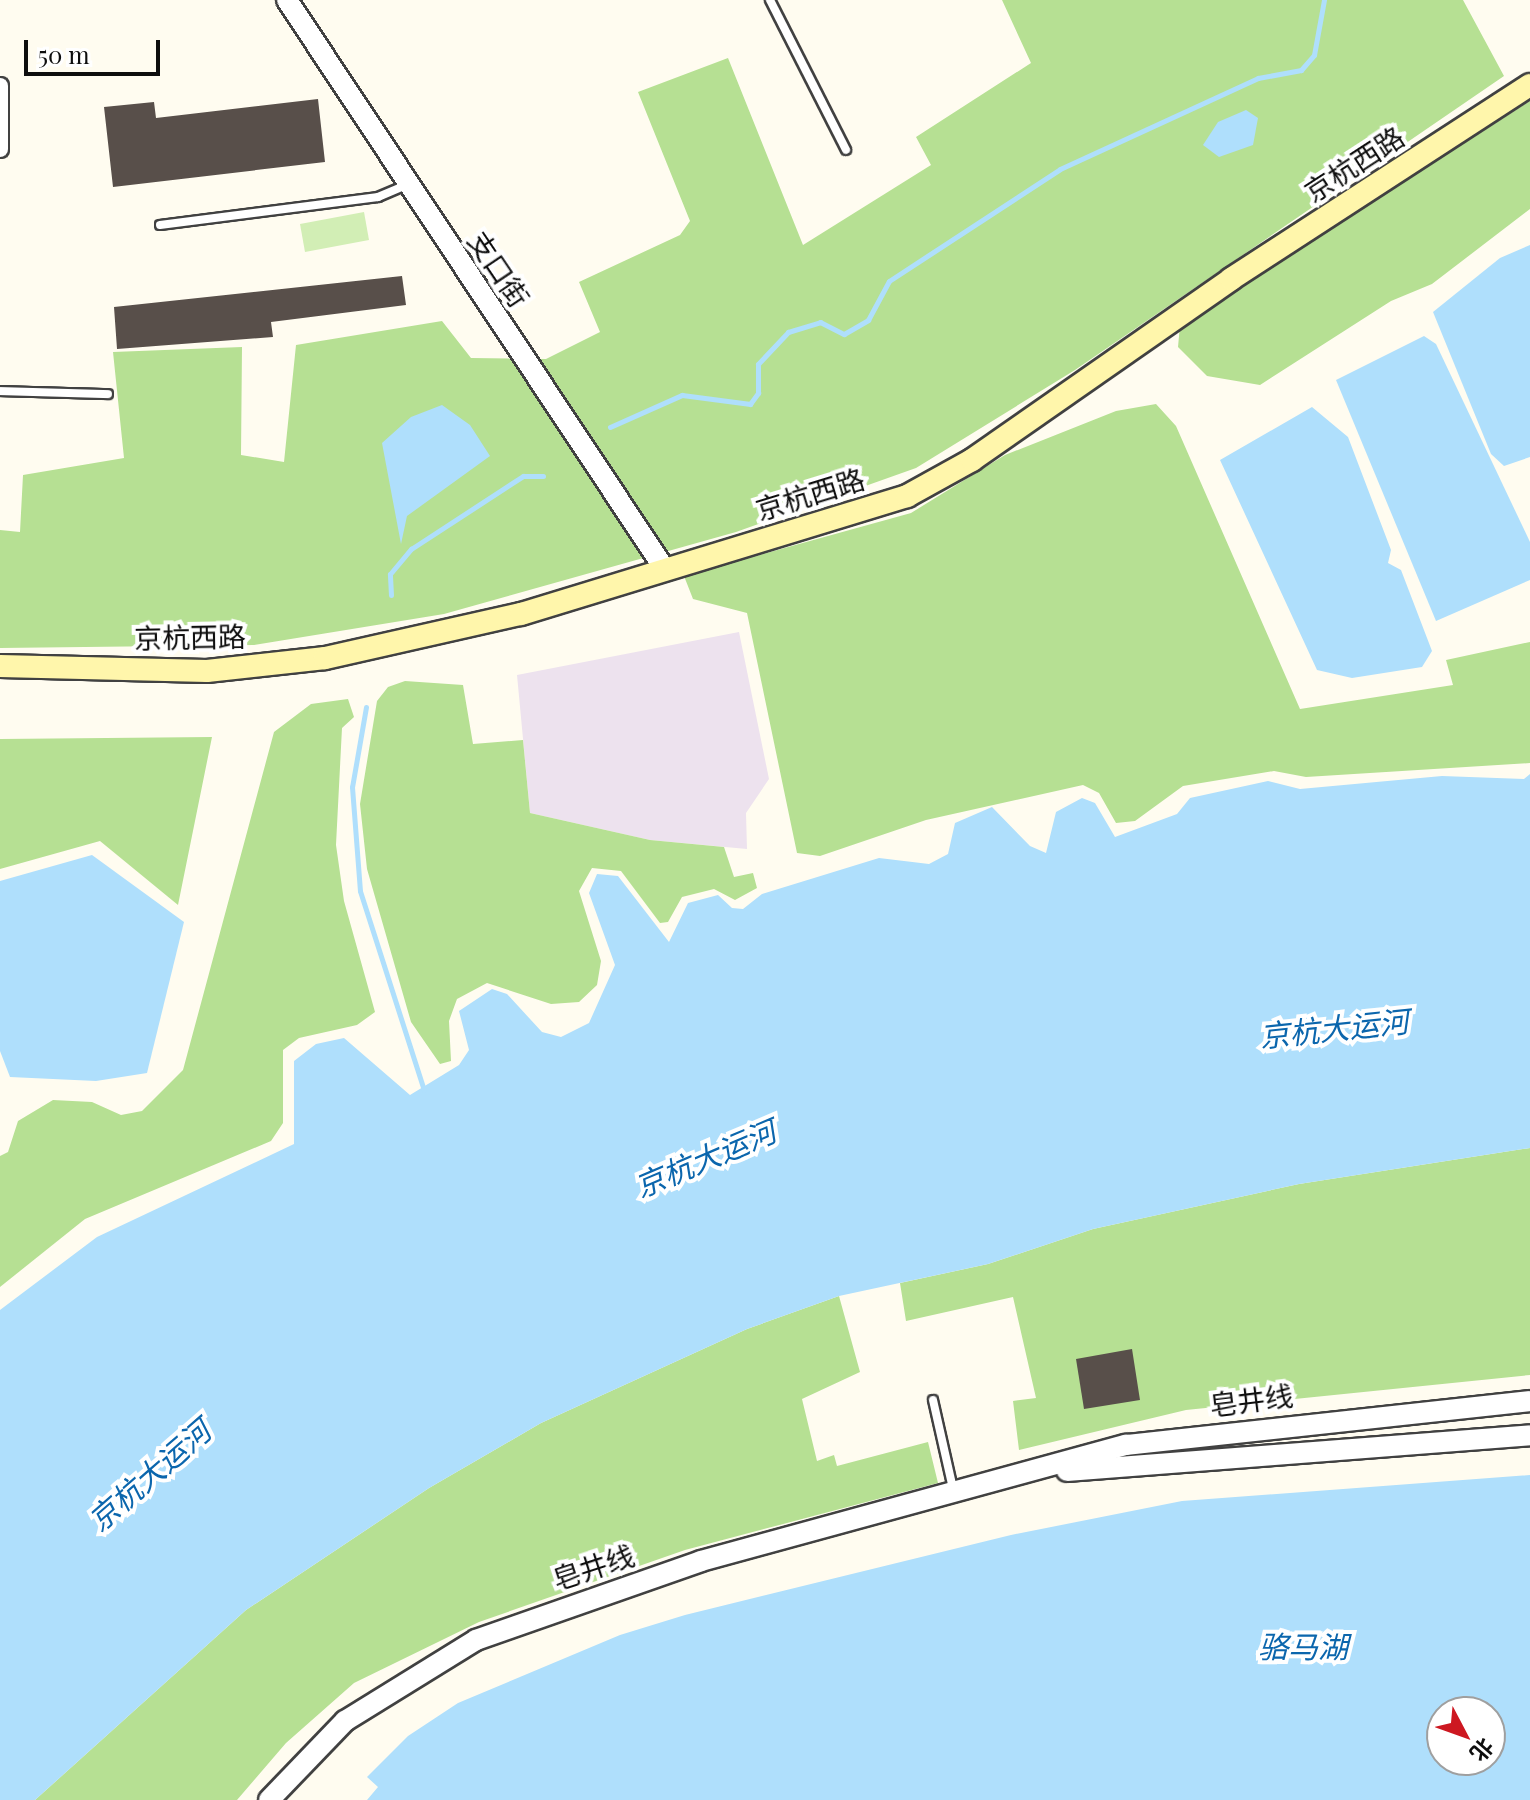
<!DOCTYPE html>
<html>
<head>
<meta charset="utf-8">
<style>
  body { margin:0 }
  #map { position:relative; width:1530px; height:1800px; overflow:hidden; background:#fffcf0; font-family:"Playfair Display","Noto Sans SC",serif }
  div>[style] { position:absolute }
  [style*='--x'] { left:calc(var(--x)*1px); top:calc(var(--y)*1px); width:calc(var(--w)*1px); rotate:calc(var(--a)*1deg) }
  .industrial>* { inset:0; background:#ede2ee }
  .green>* { inset:0; background:#d2eeb5 }
  .forest>* { inset:0; background:#b6e093 }
  .water>* { inset:0; background:#afdffc }
  .stream>* { height:5px; margin:-2.5px; padding:0 2.5px; transform-origin:2.5px; border-radius:2.5px; background:#afdffc }
  .building>* { inset:0; background:#584f4a }
  .roads { filter:drop-shadow(2px 0 #414141) drop-shadow(-2px 0 #414141) drop-shadow(0 2px #414141) drop-shadow(0 -2px #414141) }
  .service>* { height:8px; margin:-4px; padding:0 4px; transform-origin:4px; border-radius:4px; background:#fff }
  .minor>* { height:16px; margin:-8px; padding:0 8px; transform-origin:8px; border-radius:8px; background:#fff }
  .tertiary>* { height:20px; margin:-10px; padding:0 10px; transform-origin:10px; border-radius:10px; background:#fff }
  .secondary>* { height:22px; margin:-11px; padding:0 11px; transform-origin:11px; border-radius:11px; background:#fff6ab }
  span { translate:-50% -50%; white-space:nowrap; text-align:center; line-height:1.15; -webkit-text-stroke:8px #fff; paint-order:stroke }
  .street-label { font-size:28px; color:#0e0e0e }
  .water-label { font-size:30px; color:#0b66ad; font-style:italic }
  .north { position:absolute; left:1426px; top:1696px; width:80px; height:80px; box-sizing:border-box; background:#fff; border:2px solid #9f9f9f; border-radius:50%; rotate:131deg; font-size:22px; font-weight:700; line-height:32px; text-align:center; color:#0e0e0e }
  .north::after { content:''; display:block; margin:auto; width:28px; height:36px; background:#cd1821; clip-path:polygon(50% 0,100% 100%,50% 72%,0 100%) }
  .scale { position:absolute; left:24px; top:40px; width:136px; height:36px; box-sizing:border-box; border:4px solid #0e0e0e; border-top:0; padding-left:10px; font-size:24px; line-height:28px; white-space:nowrap; color:#0e0e0e; -webkit-text-stroke:6px #fff; paint-order:stroke }
</style>
</head>
<body>
<div id="map">
  <div class="industrial">
    <div style="clip-path:polygon(739px 632px,769px 779px,746px 813px,747px 849px,650px 840px,530px 813px,517px 675px)"></div>
  </div>
  <div class="green">
    <div style="clip-path:polygon(364px 212px,369px 240px,305px 252px,300px 224px)"></div>
  </div>
  <div class="forest">
    <div style="clip-path:polygon(1002px 0,1463px 0,1504px 76px,1075px 370px,916px 468px,736px 532px,444px 614px,254px 645px,0 648px,0 530px,20px 532px,23px 475px,124px 458px,113px 352px,242px 347px,241px 455px,284px 462px,296px 345px,442px 321px,471px 358px,546px 359px,600px 332px,579px 282px,680px 235px,690px 221px,638px 92px,728px 58px,803px 245px,931px 165px,916px 137px,1031px 63px)"></div>
    <div style="clip-path:polygon(1530px 101px,1530px 209px,1432px 284px,1391px 301px,1260px 385px,1207px 376px,1178px 347px,1180px 325px)"></div>
    <div style="clip-path:polygon(1156px 404px,1176px 426px,1300px 709px,1453px 685px,1446px 660px,1530px 642px,1530px 763px,1306px 777px,1274px 771px,1183px 786px,1135px 821px,1116px 823px,1099px 793px,1083px 785px,926px 820px,820px 856px,797px 853px,747px 613px,693px 599px,684px 576px,911px 513px,1005px 455px,1116px 411px)"></div>
    <div style="clip-path:polygon(405px 681px,463px 685px,473px 744px,523px 740px,530px 813px,650px 840px,724px 847px,734px 877px,753px 873px,757px 888px,735px 900px,714px 889px,682px 897px,668px 922px,660px 923px,621px 871px,592px 868px,579px 891px,601px 961px,597px 985px,579px 1002px,551px 1004px,487px 983px,457px 999px,449px 1021px,451px 1061px,440px 1064px,411px 1022px,367px 869px,360px 804px,377px 701px,388px 687px)"></div>
    <div style="clip-path:polygon(348px 699px,354px 717px,342px 728px,336px 845px,344px 901px,375px 1012px,357px 1025px,299px 1038px,283px 1050px,283px 1123px,271px 1141px,85px 1219px,0 1287px,0 1156px,8px 1152px,18px 1121px,53px 1100px,92px 1102px,121px 1115px,142px 1111px,183px 1070px,274px 732px,311px 704px)"></div>
    <div style="clip-path:polygon(212px 737px,178px 905px,100px 841px,0 869px,0 739px)"></div>
    <div style="clip-path:polygon(1530px 1148px,1530px 1375px,1186px 1410px,1019px 1450px,1013px 1401px,1036px 1398px,1013px 1297px,906px 1321px,900px 1283px,988px 1264px,1093px 1229px,1299px 1184px)"></div>
    <div style="clip-path:polygon(839px 1296px,860px 1372px,802px 1399px,817px 1461px,834px 1455px,837px 1466px,928px 1442px,938px 1483px,685px 1550px,479px 1622px,354px 1683px,286px 1743px,237px 1800px,35px 1800px,246px 1610px,429px 1488px,541px 1423px,747px 1329px)"></div>
  </div>
  <div class="water">
    <div style="clip-path:polygon(1246px 110px,1258px 118px,1253px 145px,1219px 157px,1203px 145px,1218px 122px)"></div>
    <div style="clip-path:polygon(1530px 245px,1530px 457px,1504px 466px,1491px 454px,1433px 312px,1500px 258px)"></div>
    <div style="clip-path:polygon(1424px 336px,1436px 344px,1530px 542px,1530px 580px,1436px 621px,1336px 380px)"></div>
    <div style="clip-path:polygon(442px 405px,470px 425px,490px 456px,407px 516px,401px 544px,382px 443px,411px 417px)"></div>
    <div style="clip-path:polygon(1312px 407px,1348px 437px,1391px 550px,1388px 563px,1401px 570px,1432px 651px,1422px 667px,1352px 678px,1317px 670px,1220px 460px)"></div>
    <div style="clip-path:polygon(1530px 774px,1530px 1148px,1299px 1184px,1093px 1229px,988px 1264px,839px 1296px,747px 1329px,541px 1423px,429px 1488px,246px 1610px,35px 1800px,0 1800px,0 1310px,97px 1237px,294px 1144px,294px 1061px,316px 1044px,344px 1038px,410px 1095px,459px 1065px,469px 1050px,459px 1011px,492px 989px,507px 994px,542px 1032px,561px 1037px,589px 1023px,615px 965px,589px 893px,597px 874px,618px 876px,669px 942px,688px 903px,718px 895px,732px 908px,743px 909px,762px 894px,879px 858px,929px 864px,948px 854px,955px 823px,992px 807px,1030px 846px,1046px 853px,1056px 812px,1082px 798px,1095px 803px,1115px 837px,1177px 814px,1190px 798px,1268px 781px,1300px 789px,1442px 776px,1524px 779px)"></div>
    <div style="clip-path:polygon(92px 855px,184px 922px,147px 1073px,96px 1081px,10px 1077px,0 1051px,0 881px)"></div>
    <div style="clip-path:polygon(evenodd,1530px 1475px,1530px 1800px,367px 1800px,378px 1787px,367px 1777px,408px 1736px,458px 1703px,620px 1635px,685px 1615px,1011px 1535px,1182px 1501px,1530px 1475px,1442px 1712px,1490px 1712px,1490px 1760px,1442px 1760px,1442px 1712px)"></div>
  </div>
  <div class="stream">
    <div style="--x:610;--y:427;--w:79;--a:-24"></div>
    <div style="--x:682;--y:395;--w:69;--a:7.5"></div>
    <div style="--x:750;--y:404;--w:14;--a:-54"></div>
    <div style="--x:758;--y:393;--w:29;--a:-90"></div>
    <div style="--x:758;--y:364;--w:44;--a:-46.8"></div>
    <div style="--x:788;--y:332;--w:34;--a:-17"></div>
    <div style="--x:820;--y:322;--w:27;--a:27"></div>
    <div style="--x:844;--y:334;--w:28;--a:-30"></div>
    <div style="--x:868;--y:320;--w:44;--a:-61.7"></div>
    <div style="--x:889;--y:281;--w:204;--a:-33.2"></div>
    <div style="--x:1060;--y:169;--w:218;--a:-24.7"></div>
    <div style="--x:1258;--y:78;--w:44;--a:-10.5"></div>
    <div style="--x:1301;--y:70;--w:20;--a:-49"></div>
    <div style="--x:1314;--y:55;--w:56;--a:-79.7"></div>
    <div style="--x:391;--y:595;--w:21;--a:-93"></div>
    <div style="--x:390;--y:574;--w:33;--a:-50"></div>
    <div style="--x:411;--y:549;--w:134;--a:-33.1"></div>
    <div style="--x:523;--y:476;--w:20;--a:0"></div>
    <div style="--x:366;--y:707;--w:81;--a:99.9"></div>
    <div style="--x:352;--y:787;--w:104;--a:85.6"></div>
    <div style="--x:360;--y:891;--w:209;--a:72.2"></div>
  </div>
  <div class="building">
    <div style="clip-path:polygon(318px 99px,325px 162px,113px 187px,104px 107px,154px 102px,156px 118px)"></div>
    <div style="clip-path:polygon(402px 276px,406px 305px,271px 322px,273px 337px,117px 349px,114px 307px)"></div>
    <div style="clip-path:polygon(1132px 1349px,1140px 1400px,1084px 1409px,1076px 1359px)"></div>
  </div>
  <div class="roads">
    <div class="service">
      <div style="--x:770;--y:0;--w:168;--a:63.1"></div>
      <div style="--x:160;--y:225;--w:220;--a:-7.3"></div>
      <div style="--x:378;--y:197;--w:33;--a:-23"></div>
      <div style="--x:0;--y:391;--w:108;--a:1.6"></div>
      <div style="--x:933;--y:1400;--w:91;--a:77.3"></div>
    </div>
    <div class="minor">
      <div style="--x:0;--y:86;--w:63;--a:90"></div>
    </div>
    <div class="tertiary">
      <div style="--x:287;--y:0;--w:682;--a:56.43"></div>
      <div style="--x:1067;--y:1471;--w:464;--a:-4.4"></div>
      <div style="--x:269;--y:1800;--w:110;--a:-46.1"></div>
      <div style="--x:345;--y:1721;--w:154;--a:-31.7"></div>
      <div style="--x:476;--y:1640;--w:238;--a:-19.3"></div>
      <div style="--x:701;--y:1561;--w:441;--a:-15.3"></div>
      <div style="--x:1126;--y:1445;--w:406;--a:-6.2"></div>
    </div>
    <div class="secondary">
      <div style="--x:0;--y:666;--w:207;--a:1.4"></div>
      <div style="--x:207;--y:671;--w:119;--a:-6.3"></div>
      <div style="--x:325;--y:658;--w:201;--a:-12.7"></div>
      <div style="--x:521;--y:614;--w:404;--a:-17"></div>
      <div style="--x:907;--y:496;--w:74;--a:-29"></div>
      <div style="--x:972;--y:460;--w:316;--a:-34.9"></div>
      <div style="--x:1231;--y:279;--w:356;--a:-33"></div>
    </div>
  </div>
  <div class="street-label">
    <span style="left:1354px;top:164px;rotate:-33deg">京杭西路</span>
    <span style="left:499px;top:269px;rotate:56deg">支口街</span>
    <span style="left:810px;top:494px;rotate:-17deg">京杭西路</span>
    <span style="left:190px;top:637px;rotate:-1deg">京杭西路</span>
    <span style="left:1251px;top:1400px;rotate:-7deg">皂井线</span>
    <span style="left:593px;top:1567px;rotate:-18deg">皂井线</span>
  </div>
  <div class="water-label">
    <span style="left:1334px;top:1028px;rotate:-6deg">京杭大运河</span>
    <span style="left:705px;top:1158px;rotate:-23deg">京杭大运河</span>
    <span style="left:149px;top:1475px;rotate:-41deg">京杭大运河</span>
    <span style="left:1303px;top:1646px">骆马湖</span>
  </div>
  <div class="north">北</div>
  <div class="scale">50 m</div>
</div>
</body>
</html>
